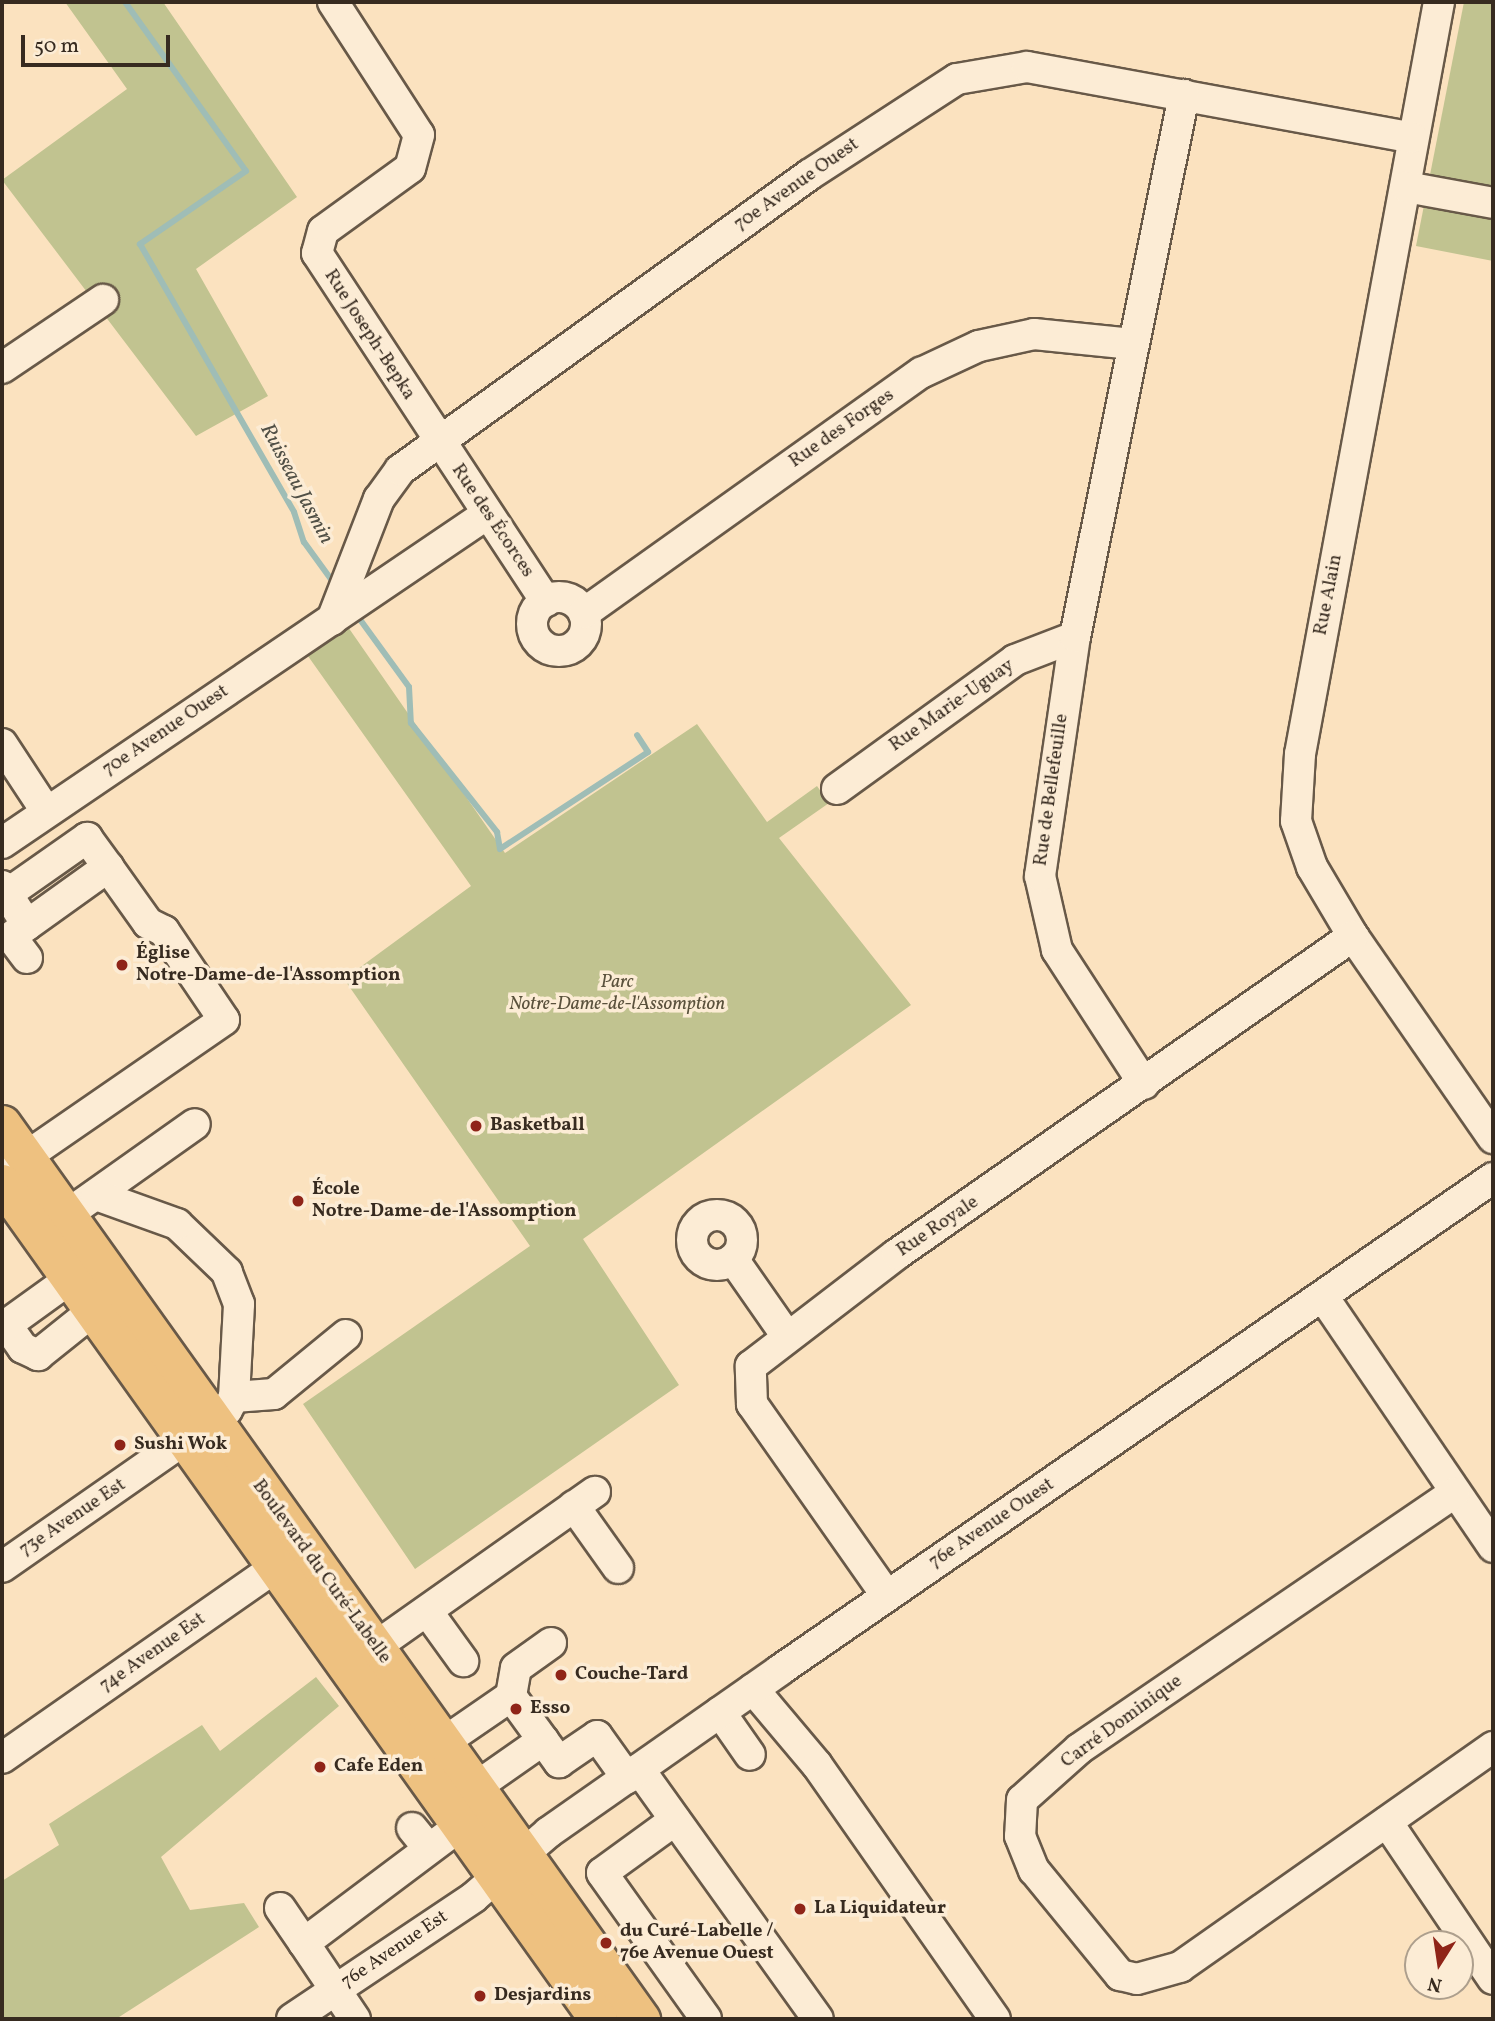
<!DOCTYPE html>
<html>
<head>
<meta charset="utf-8">
<style>
  body { margin:0 }
  #map { position:relative; width:1495px; height:2021px; overflow:hidden; background:#fbe2bf; font-family:Vollkorn,serif }
  div>[style] { position:absolute }
  [style*='--x'] { left:calc(var(--x)*1px); top:calc(var(--y)*1px); width:calc(var(--w)*1px); rotate:calc(var(--a)*1deg) }
  .green>* { inset:0; background:#c1c390 }
  .stream>* { height:6px; margin:-3px; padding:0 3px; transform-origin:3px; border-radius:3px; background:#9fbdb6 }
  .roads { filter:drop-shadow(2px 0 #685948) drop-shadow(-2px 0 #685948) drop-shadow(0 2px #685948) drop-shadow(0 -2px #685948) }
  .minor>* { height:30px; margin:-15px; padding:0 15px; transform-origin:15px; border-radius:15px; background:#fcecd5 }
  .minor>.ring { margin:-15px; padding:0; box-sizing:content-box; background:none; border:30px solid #fcecd5; border-radius:50% }
  .major>* { height:37px; margin:-18.5px; padding:0 18.5px; transform-origin:18.5px; border-radius:18.5px; background:#eec180 }
  .dots>* { width:19px; height:19px; translate:-50% -50%; box-sizing:border-box; border:4px solid #fcecd5; border-radius:50% }
  span { translate:-50% -50%; white-space:nowrap; text-align:center; line-height:1.15; -webkit-text-stroke:7px #fcecd5; paint-order:stroke }
  .street-label { font-size:19px; color:#372b20 }
  .poi-label { font-size:19px; color:#372b20; font-weight:700 }
  .left { translate:0 -50%; text-align:left }
  .park-label { font-size:19px; color:#5a513c; font-style:italic }
  .water-label { font-size:21px; color:#515046; font-style:italic }
  .frame { position:absolute; inset:0; border:4px solid #372b20; pointer-events:none }
  .north { position:absolute; left:1404px; top:1930px; width:70px; height:70px; box-sizing:border-box; background:#fcecd5; border:2px solid #ad9f8d; border-radius:50%; rotate:192deg; font-size:19px; font-weight:700; line-height:28px; text-align:center; color:#372b20 }
  .north::after { content:''; display:block; margin:auto; width:24px; height:32px; background:#8f2418; clip-path:polygon(50% 0,100% 100%,50% 72%,0 100%) }
  .scale { position:absolute; left:21px; top:35px; width:149px; height:32px; box-sizing:border-box; border:4px solid #372b20; border-top:0; padding-left:9px; font-size:21px; line-height:24px; white-space:nowrap; color:#372b20; -webkit-text-stroke:5px #fcecd5; paint-order:stroke }
</style>
</head>
<body>
<div id="map">
  <div class="green">
    <div style="clip-path:polygon(65px 2px,163px 2px,297px 197px,196px 269px,268px 396px,196px 436px,2px 180px,127px 89px)"></div>
    <div style="clip-path:polygon(1464px 2px,1493px 2px,1493px 261px,1416px 246px)"></div>
    <div style="clip-path:polygon(339px 614px,505px 853px,697px 724px,767px 822px,817px 786px,829px 803px,779px 838px,911px 1005px,583px 1239px,679px 1385px,415px 1569px,303px 1404px,530px 1246px,344px 979px,471px 886px,298px 642px)"></div>
    <div style="clip-path:polygon(316px 1677px,339px 1706px,161px 1857px,190px 1910px,244px 1903px,259px 1927px,116px 2019px,2px 2019px,2px 1881px,59px 1845px,49px 1824px,202px 1725px,220px 1751px)"></div>
  </div>
  <div class="stream">
    <div style="--x:125;--y:2;--w:208;--a:54.4"></div>
    <div style="--x:246;--y:171;--w:129;--a:145.4"></div>
    <div style="--x:140;--y:244;--w:309;--a:60.1"></div>
    <div style="--x:294;--y:512;--w:32;--a:72"></div>
    <div style="--x:304;--y:542;--w:54;--a:54"></div>
    <div style="--x:356;--y:614;--w:90;--a:54"></div>
    <div style="--x:409;--y:687;--w:36;--a:87"></div>
    <div style="--x:411;--y:723;--w:139;--a:51.7"></div>
    <div style="--x:497;--y:832;--w:17;--a:80"></div>
    <div style="--x:500;--y:849;--w:177;--a:-33.2"></div>
    <div style="--x:648;--y:752;--w:20;--a:-123"></div>
  </div>
  <div class="roads">
    <div class="minor">
      <div style="--x:333;--y:2;--w:158;--a:57.1"></div>
      <div style="--x:419;--y:135;--w:34;--a:105"></div>
      <div style="--x:410;--y:168;--w:107;--a:144.1"></div>
      <div style="--x:323;--y:231;--w:23;--a:105"></div>
      <div style="--x:317;--y:253;--w:417;--a:56.7"></div>
      <div style="--x:1439;--y:2;--w:765;--a:100.47"></div>
      <div style="--x:1300;--y:754;--w:67;--a:93.4"></div>
      <div style="--x:1296;--y:821;--w:49;--a:70.8"></div>
      <div style="--x:1312;--y:867;--w:80;--a:59.3"></div>
      <div style="--x:1353;--y:936;--w:246;--a:55.3"></div>
      <div style="--x:1406;--y:187;--w:88;--a:10.4"></div>
      <div style="--x:2;--y:368;--w:122;--a:-34"></div>
      <div class="ring" style="left:532px;top:597px;width:24px;height:24px"></div>
      <div style="--x:584;--y:613;--w:414;--a:-35.5"></div>
      <div style="--x:921;--y:373;--w:64;--a:-25"></div>
      <div style="--x:979;--y:346;--w:56;--a:-12.3"></div>
      <div style="--x:1034;--y:334;--w:99;--a:5.8"></div>
      <div style="--x:332;--y:620;--w:130;--a:-68.8"></div>
      <div style="--x:379;--y:499;--w:36;--a:-54"></div>
      <div style="--x:400;--y:470;--w:504;--a:-35.8"></div>
      <div style="--x:809;--y:175;--w:176;--a:-33"></div>
      <div style="--x:957;--y:79;--w:71;--a:-9.7"></div>
      <div style="--x:1027;--y:67;--w:391;--a:10.4"></div>
      <div style="--x:2;--y:744;--w:80;--a:56.7"></div>
      <div style="--x:837;--y:789;--w:220;--a:-35.9"></div>
      <div style="--x:1015;--y:660;--w:64;--a:-21"></div>
      <div style="--x:2;--y:843;--w:586;--a:-34.15"></div>
      <div style="--x:2;--y:886;--w:46;--a:57.3"></div>
      <div style="--x:27;--y:925;--w:100;--a:-35.6"></div>
      <div style="--x:108;--y:867;--w:69;--a:54.5"></div>
      <div style="--x:148;--y:923;--w:18;--a:27"></div>
      <div style="--x:164;--y:931;--w:107;--a:56"></div>
      <div style="--x:224;--y:1020;--w:262;--a:145.4"></div>
      <div style="--x:7;--y:894;--w:98;--a:-35"></div>
      <div style="--x:87;--y:838;--w:36;--a:54"></div>
      <div style="--x:27;--y:958;--w:26;--a:-127"></div>
      <div style="--x:11;--y:937;--w:20;--a:-37"></div>
      <div style="--x:1144;--y:1084;--w:160;--a:-123"></div>
      <div style="--x:1057;--y:950;--w:76;--a:-102.9"></div>
      <div style="--x:1040;--y:876;--w:242;--a:-81.7"></div>
      <div style="--x:1075;--y:637;--w:553;--a:-78.63"></div>
      <div style="--x:82;--y:1204;--w:138;--a:-35.3"></div>
      <div class="ring" style="left:692px;top:1215px;width:20px;height:20px"></div>
      <div style="--x:733;--y:1259;--w:93;--a:55.1"></div>
      <div style="--x:1324;--y:1298;--w:301;--a:55.8"></div>
      <div style="--x:6;--y:1324;--w:29;--a:55"></div>
      <div style="--x:23;--y:1348;--w:17;--a:25"></div>
      <div style="--x:38;--y:1355;--w:70;--a:-38.7"></div>
      <div style="--x:2;--y:1328;--w:84;--a:-35.8"></div>
      <div style="--x:234;--y:1397;--w:40;--a:-4.3"></div>
      <div style="--x:274;--y:1394;--w:93;--a:-39.3"></div>
      <div style="--x:1454;--y:1493;--w:454;--a:145.7"></div>
      <div style="--x:1079;--y:1749;--w:76;--a:138.2"></div>
      <div style="--x:1022;--y:1800;--w:36;--a:93"></div>
      <div style="--x:1020;--y:1836;--w:37;--a:68"></div>
      <div style="--x:1034;--y:1870;--w:136;--a:50.7"></div>
      <div style="--x:1120;--y:1975;--w:17;--a:13"></div>
      <div style="--x:1137;--y:1979;--w:45;--a:-15.6"></div>
      <div style="--x:1180;--y:1967;--w:383;--a:-35.1"></div>
      <div style="--x:574;--y:1506;--w:76;--a:54.6"></div>
      <div style="--x:2;--y:1567;--w:274;--a:-34.9"></div>
      <div style="--x:227;--y:1410;--w:15;--a:-62"></div>
      <div style="--x:234;--y:1397;--w:93;--a:-86.9"></div>
      <div style="--x:239;--y:1304;--w:34;--a:-111"></div>
      <div style="--x:227;--y:1272;--w:69;--a:-136.2"></div>
      <div style="--x:177;--y:1224;--w:86;--a:-160.3"></div>
      <div style="--x:887;--y:1596;--w:235;--a:-125.1"></div>
      <div style="--x:752;--y:1404;--w:38;--a:-92"></div>
      <div style="--x:751;--y:1366;--w:184;--a:-37.5"></div>
      <div style="--x:897;--y:1254;--w:556;--a:-34.89"></div>
      <div style="--x:427;--y:1611;--w:62;--a:54.2"></div>
      <div style="--x:358;--y:1659;--w:290;--a:-35.2"></div>
      <div style="--x:753;--y:1689;--w:99;--a:49.9"></div>
      <div style="--x:817;--y:1765;--w:310;--a:55"></div>
      <div style="--x:511;--y:1696;--w:28;--a:-80"></div>
      <div style="--x:516;--y:1668;--w:43;--a:-35.5"></div>
      <div style="--x:720;--y:1712;--w:52;--a:55.1"></div>
      <div style="--x:444;--y:1742;--w:81;--a:-34.5"></div>
      <div style="--x:511;--y:1696;--w:82;--a:54"></div>
      <div style="--x:559;--y:1762;--w:46;--a:-34.4"></div>
      <div style="--x:597;--y:1736;--w:52;--a:54.5"></div>
      <div style="--x:2;--y:1758;--w:353;--a:-34.9"></div>
      <div style="--x:639;--y:1769;--w:307;--a:54.4"></div>
      <div style="--x:476;--y:1787;--w:82;--a:-35"></div>
      <div style="--x:675;--y:1820;--w:90;--a:144"></div>
      <div style="--x:602;--y:1873;--w:179;--a:54.5"></div>
      <div style="--x:1387;--y:1822;--w:189;--a:56"></div>
      <div style="--x:412;--y:1828;--w:26;--a:51"></div>
      <div style="--x:280;--y:1908;--w:42;--a:55.6"></div>
      <div style="--x:292;--y:2019;--w:219;--a:-33.8"></div>
      <div style="--x:474;--y:1897;--w:99;--a:-40.9"></div>
      <div style="--x:549;--y:1832;--w:282;--a:-35"></div>
      <div style="--x:780;--y:1670;--w:866;--a:-34.61"></div>
      <div style="--x:355;--y:2019;--w:92;--a:-123.9"></div>
      <div style="--x:304;--y:1943;--w:195;--a:-36.9"></div>
    </div>
    <div class="major">
      <div style="--x:2;--y:1124;--w:1100;--a:54.47"></div>
      <div style="--x:2;--y:1183;--w:1027;--a:54.51"></div>
    </div>
  </div>
  <div class="dots">
    <div style="left:122px;top:965px;background:#8f2418"></div>
    <div style="left:476px;top:1126px;background:#8f2418"></div>
    <div style="left:298px;top:1201px;background:#8f2418"></div>
    <div style="left:120px;top:1445px;background:#8f2418"></div>
    <div style="left:561px;top:1675px;background:#8f2418"></div>
    <div style="left:516px;top:1709px;background:#8f2418"></div>
    <div style="left:320px;top:1767px;background:#8f2418"></div>
    <div style="left:800px;top:1909px;background:#8f2418"></div>
    <div style="left:606px;top:1943px;background:#8f2418"></div>
    <div style="left:480px;top:1996px;background:#8f2418"></div>
  </div>
  <div class="street-label">
    <span style="left:797px;top:185px;rotate:-35deg">70e Avenue Ouest</span>
    <span style="left:369px;top:335px;rotate:57deg">Rue Joseph-Bepka</span>
    <span style="left:842px;top:429px;rotate:-35deg">Rue des Forges</span>
    <span style="left:492px;top:521px;rotate:56deg">Rue des Écorces</span>
    <span style="left:1329px;top:595px;rotate:-79deg">Rue Alain</span>
    <span style="left:952px;top:706px;rotate:-35deg">Rue Marie-Uguay</span>
    <span style="left:166px;top:731px;rotate:-34deg">70e Avenue Ouest</span>
    <span style="left:1052px;top:790px;rotate:-82deg">Rue de Bellefeuille</span>
    <span style="left:938px;top:1227px;rotate:-34deg">Rue Royale</span>
    <span style="left:73px;top:1518px;rotate:-34deg">73e Avenue Est</span>
    <span style="left:992px;top:1524px;rotate:-34deg">76e Avenue Ouest</span>
    <span style="left:321px;top:1572px;rotate:54deg">Boulevard du Curé-Labelle</span>
    <span style="left:153px;top:1653px;rotate:-35deg">74e Avenue Est</span>
    <span style="left:1122px;top:1722px;rotate:-36deg">Carré Dominique</span>
    <span style="left:395px;top:1950px;rotate:-34deg">76e Avenue Est</span>
  </div>
  <div class="poi-label">
    <span class="left" style="left:136px;top:965px">Église<br>Notre-Dame-de-l'Assomption</span>
    <span class="left" style="left:490px;top:1126px">Basketball</span>
    <span class="left" style="left:312px;top:1201px">École<br>Notre-Dame-de-l'Assomption</span>
    <span class="left" style="left:134px;top:1445px">Sushi Wok</span>
    <span class="left" style="left:575px;top:1675px">Couche-Tard</span>
    <span class="left" style="left:530px;top:1709px">Esso</span>
    <span class="left" style="left:334px;top:1767px">Cafe Eden</span>
    <span class="left" style="left:814px;top:1909px">La Liquidateur</span>
    <span class="left" style="left:620px;top:1943px">du Curé-Labelle /<br>76e Avenue Ouest</span>
    <span class="left" style="left:494px;top:1996px">Desjardins</span>
  </div>
  <div class="park-label">
    <span style="left:617px;top:994px">Parc<br>Notre-Dame-de-l'Assomption</span>
  </div>
  <div class="water-label">
    <span style="left:296px;top:484px;rotate:62deg">Ruisseau Jasmin</span>
  </div>
  <div class="frame"></div>
  <div class="north">N</div>
  <div class="scale">50 m</div>
</div>
</body>
</html>
